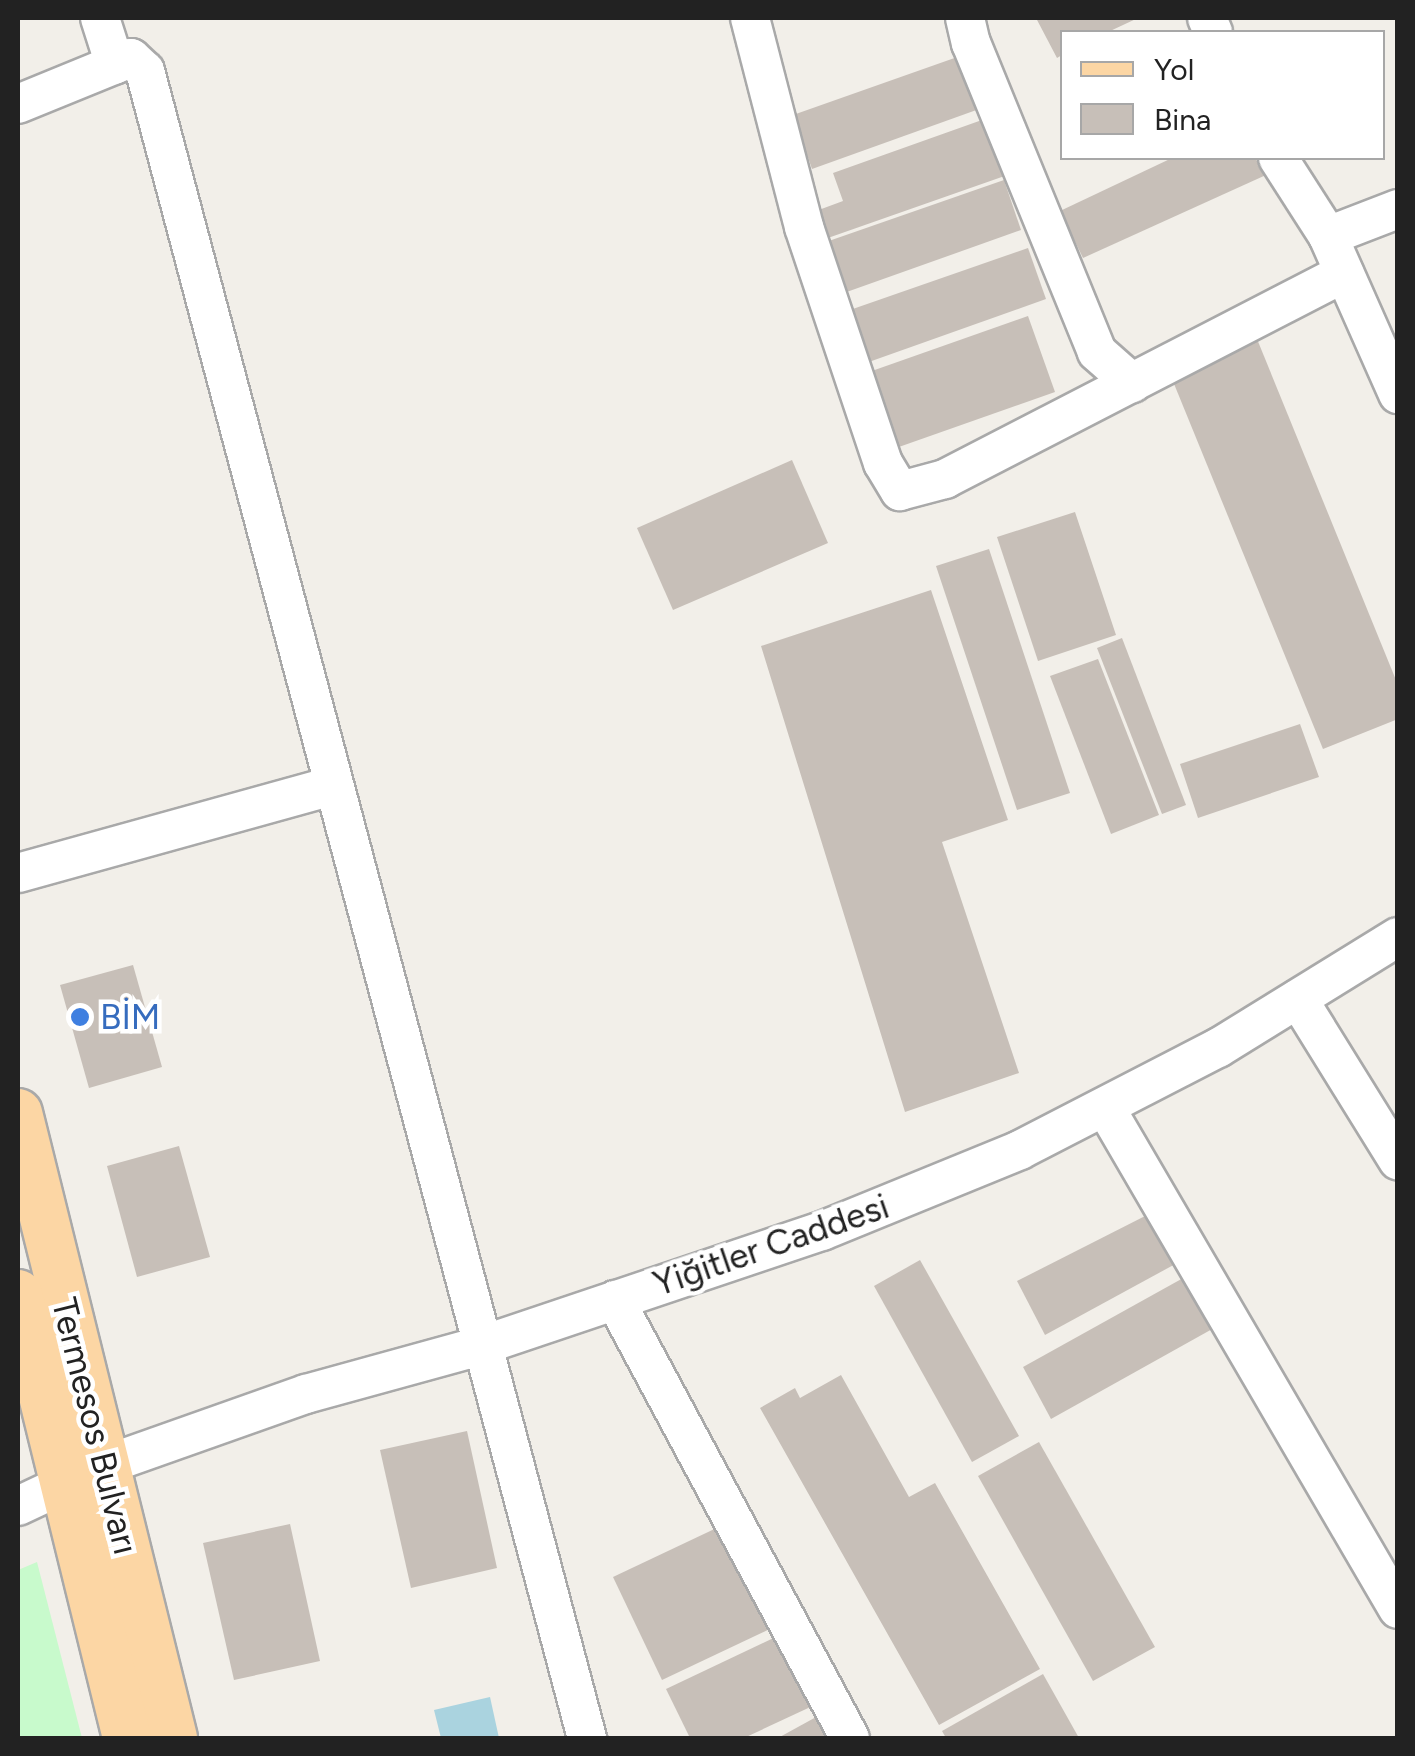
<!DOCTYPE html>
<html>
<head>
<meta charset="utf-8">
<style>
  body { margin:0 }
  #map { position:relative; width:1415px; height:1756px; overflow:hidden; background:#f2efe9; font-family:Figtree,sans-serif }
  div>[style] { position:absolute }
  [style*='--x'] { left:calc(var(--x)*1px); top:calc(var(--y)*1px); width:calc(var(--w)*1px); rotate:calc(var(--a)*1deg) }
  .park>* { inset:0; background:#c8facc }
  .water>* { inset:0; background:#aad3df }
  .building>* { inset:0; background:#c7bfb8 }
  .roads { filter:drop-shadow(2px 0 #a9a9a9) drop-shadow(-2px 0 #a9a9a9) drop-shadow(0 2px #a9a9a9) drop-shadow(0 -2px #a9a9a9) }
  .minor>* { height:38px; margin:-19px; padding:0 19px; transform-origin:19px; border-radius:19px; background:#fff }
  .major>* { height:48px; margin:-24px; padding:0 24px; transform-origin:24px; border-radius:24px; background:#fcd6a4 }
  .dots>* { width:28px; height:28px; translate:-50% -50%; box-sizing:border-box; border:5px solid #fff; border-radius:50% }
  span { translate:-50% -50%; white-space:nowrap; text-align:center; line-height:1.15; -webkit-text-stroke:9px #fff; paint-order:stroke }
  .shop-label { font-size:35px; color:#366cbe }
  .left { translate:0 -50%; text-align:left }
  .street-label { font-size:35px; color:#222 }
  .frame { position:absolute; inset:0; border:20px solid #222; pointer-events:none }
  .legend { position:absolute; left:1060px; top:30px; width:325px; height:130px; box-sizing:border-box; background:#fff; border:2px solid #a7a7a7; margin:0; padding:12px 18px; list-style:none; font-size:30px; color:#222 }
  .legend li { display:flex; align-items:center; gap:20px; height:50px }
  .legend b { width:50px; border:2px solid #a7a7a7 }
</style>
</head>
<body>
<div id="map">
  <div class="park">
    <div style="clip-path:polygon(37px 1562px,82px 1738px,18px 1738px,18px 1570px)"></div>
  </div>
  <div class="water">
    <div style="clip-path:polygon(490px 1697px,499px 1738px,441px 1738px,434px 1710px)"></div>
  </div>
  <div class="building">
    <div style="clip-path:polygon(1036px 18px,1138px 18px,1108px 32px,1062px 32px,1062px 55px,1057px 58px)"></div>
    <div style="clip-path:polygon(963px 55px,982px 108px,812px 169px,793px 115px)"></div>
    <div style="clip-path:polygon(996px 115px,1016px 172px,825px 239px,816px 211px,843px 201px,833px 173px)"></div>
    <div style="clip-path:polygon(1172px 158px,1255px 158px,1266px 175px,1083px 258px,1060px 211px)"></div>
    <div style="clip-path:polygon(1004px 180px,1021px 230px,841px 294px,823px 243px)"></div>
    <div style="clip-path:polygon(1028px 248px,1046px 299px,866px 363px,847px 311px)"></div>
    <div style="clip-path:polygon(1028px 316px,1055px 392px,896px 448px,869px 372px)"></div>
    <div style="clip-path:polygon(1257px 339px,1398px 685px,1398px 719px,1323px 749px,1170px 374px)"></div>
    <div style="clip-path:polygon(792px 460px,828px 543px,673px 610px,637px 528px)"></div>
    <div style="clip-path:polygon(1075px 512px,1116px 635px,1038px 661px,997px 537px)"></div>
    <div style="clip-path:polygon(989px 549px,1070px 793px,1017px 810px,936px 566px)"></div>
    <div style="clip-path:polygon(931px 590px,1008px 820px,942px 842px,1019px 1073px,905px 1112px,761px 646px)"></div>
    <div style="clip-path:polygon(1122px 638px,1186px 805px,1162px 814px,1097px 648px)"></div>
    <div style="clip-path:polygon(1098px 659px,1159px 815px,1111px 834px,1050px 676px)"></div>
    <div style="clip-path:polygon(1300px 724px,1319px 777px,1198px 818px,1180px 764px)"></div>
    <div style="clip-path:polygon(133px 965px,162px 1067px,89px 1088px,60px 985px)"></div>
    <div style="clip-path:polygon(179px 1146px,210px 1257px,137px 1277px,107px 1166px)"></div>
    <div style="clip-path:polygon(1151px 1213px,1179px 1262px,1045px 1335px,1017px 1281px)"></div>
    <div style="clip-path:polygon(920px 1260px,1019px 1436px,972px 1462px,874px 1286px)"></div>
    <div style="clip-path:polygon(1194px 1272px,1223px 1323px,1051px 1419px,1023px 1367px)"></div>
    <div style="clip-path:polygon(841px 1375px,909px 1497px,935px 1483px,1040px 1669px,939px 1725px,760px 1408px,795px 1388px,800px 1398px)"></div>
    <div style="clip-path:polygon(467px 1431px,497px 1568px,411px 1588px,380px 1450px)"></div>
    <div style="clip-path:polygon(1039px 1442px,1155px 1647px,1093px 1681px,978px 1476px)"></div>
    <div style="clip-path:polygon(290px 1524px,320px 1661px,234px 1680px,203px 1543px)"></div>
    <div style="clip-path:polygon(725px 1524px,774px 1627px,662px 1680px,613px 1577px)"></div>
    <div style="clip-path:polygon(786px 1632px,819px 1703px,744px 1738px,690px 1738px,666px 1689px)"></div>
    <div style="clip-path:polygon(1043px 1674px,1079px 1738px,946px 1738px,942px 1731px)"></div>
    <div style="clip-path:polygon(827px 1711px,842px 1738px,778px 1738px)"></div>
  </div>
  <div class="roads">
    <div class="minor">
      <div style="--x:100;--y:18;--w:49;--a:72.3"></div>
      <div style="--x:750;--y:18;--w:216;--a:75.5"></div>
      <div style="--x:804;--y:227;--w:249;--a:71.5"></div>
      <div style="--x:883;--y:463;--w:33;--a:59"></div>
      <div style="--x:900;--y:491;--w:47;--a:-14.9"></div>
      <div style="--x:945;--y:479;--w:449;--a:-27.3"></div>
      <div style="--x:965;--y:18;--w:26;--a:77"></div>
      <div style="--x:971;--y:43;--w:334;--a:67.8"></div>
      <div style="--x:1097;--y:352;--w:47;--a:41.5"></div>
      <div style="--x:1207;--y:18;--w:15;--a:67"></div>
      <div style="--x:18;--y:104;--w:122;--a:-22.2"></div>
      <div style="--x:131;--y:58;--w:19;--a:43"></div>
      <div style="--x:145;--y:71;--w:1725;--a:75.15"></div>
      <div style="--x:1278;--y:158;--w:93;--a:57.3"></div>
      <div style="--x:1328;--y:236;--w:173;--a:66.1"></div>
      <div style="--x:1328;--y:236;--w:75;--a:-21.1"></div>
      <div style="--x:18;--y:873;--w:325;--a:-15.5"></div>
      <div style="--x:1298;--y:999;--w:190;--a:58.2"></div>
      <div style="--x:1105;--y:1107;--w:581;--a:59.73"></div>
      <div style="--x:615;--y:1300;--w:497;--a:61.8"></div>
      <div style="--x:18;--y:1506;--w:96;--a:-25.2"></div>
      <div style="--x:105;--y:1465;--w:213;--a:-19.5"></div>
      <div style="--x:306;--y:1394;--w:180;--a:-15.4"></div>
      <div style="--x:480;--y:1346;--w:361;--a:-18.6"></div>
      <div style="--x:822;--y:1231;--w:214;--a:-22.2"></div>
      <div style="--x:1020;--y:1150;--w:223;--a:-27.3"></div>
      <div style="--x:1218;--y:1048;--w:211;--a:-31.7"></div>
    </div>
    <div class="major">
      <div style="--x:18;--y:1113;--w:644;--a:76.07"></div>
      <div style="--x:18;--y:1294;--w:457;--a:76.2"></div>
    </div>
  </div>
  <div class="dots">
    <div style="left:80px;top:1017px;background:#3f7fe0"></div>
  </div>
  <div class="shop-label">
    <span class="left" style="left:100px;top:1017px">BİM</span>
  </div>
  <div class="street-label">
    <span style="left:771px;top:1245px;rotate:-19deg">Yiğitler Caddesi</span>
    <span style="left:95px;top:1426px;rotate:76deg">Termesos Bulvarı</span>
  </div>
  <div class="frame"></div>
  <ul class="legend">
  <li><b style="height:12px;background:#fcd6a4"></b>Yol</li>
  <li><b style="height:28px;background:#c7bfb8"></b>Bina</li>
  </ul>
</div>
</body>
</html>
